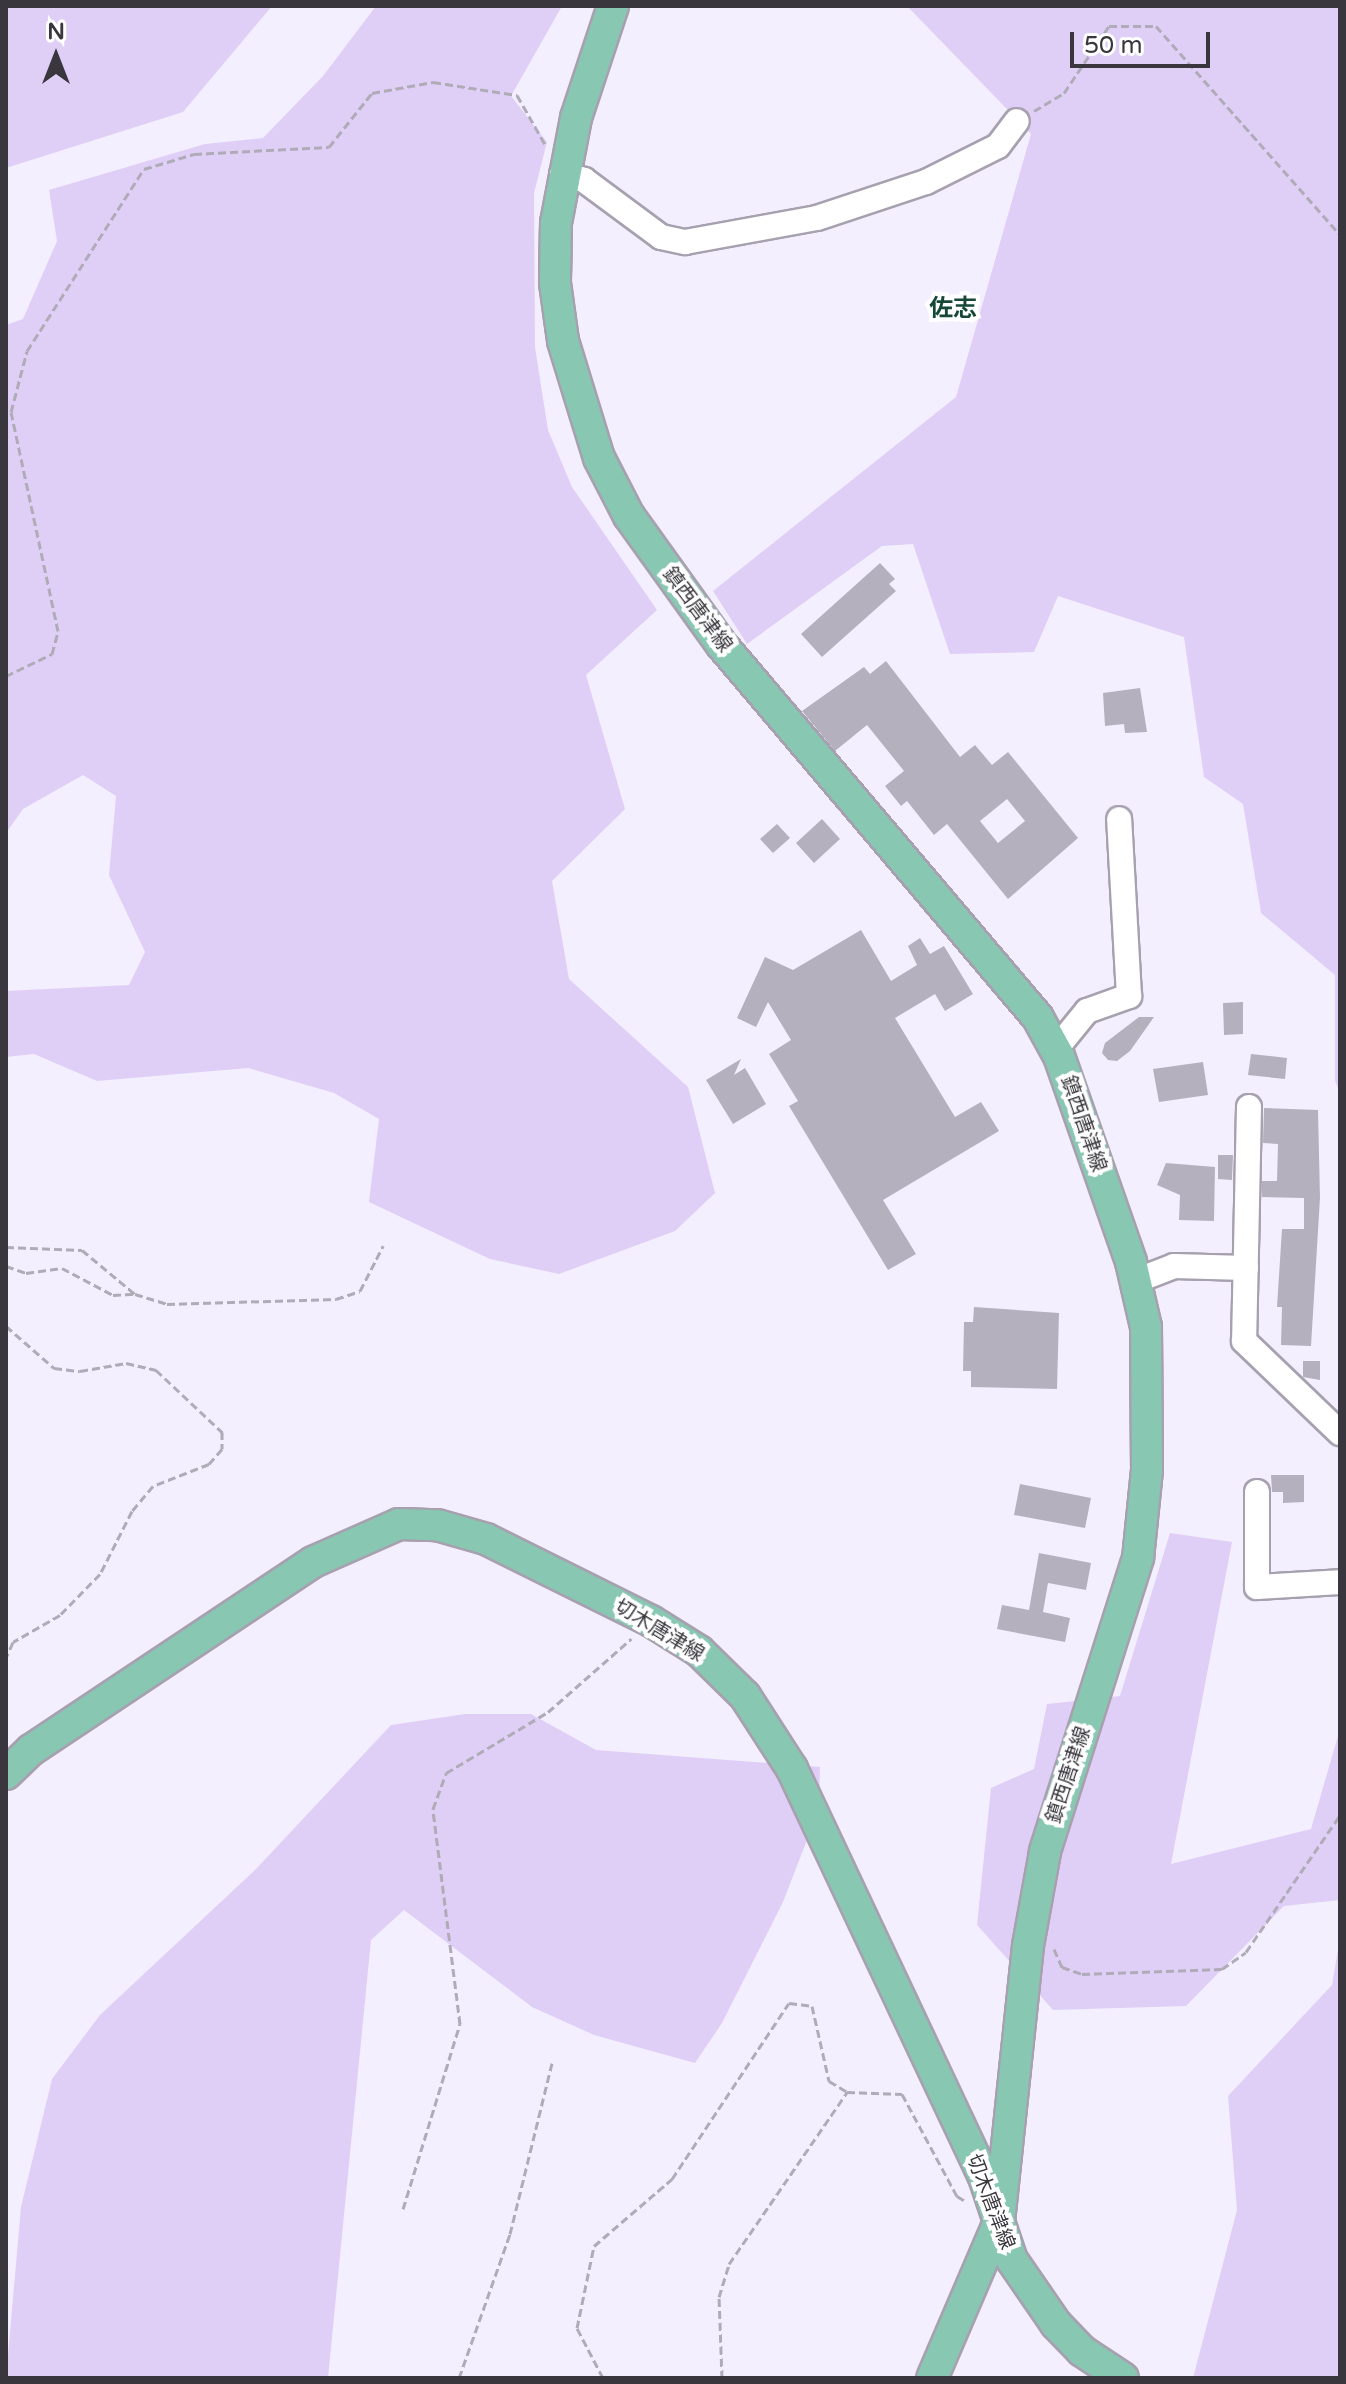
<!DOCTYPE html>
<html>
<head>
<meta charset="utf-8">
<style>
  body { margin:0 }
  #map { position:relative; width:1346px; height:2384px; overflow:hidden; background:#f4effe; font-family:"Varela Round","Noto Sans JP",sans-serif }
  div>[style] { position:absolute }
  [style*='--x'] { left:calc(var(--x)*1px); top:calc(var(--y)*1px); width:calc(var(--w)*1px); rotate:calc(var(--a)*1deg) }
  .green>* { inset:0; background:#dfcff7 }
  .building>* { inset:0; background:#b5b0be }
  .path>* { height:3px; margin-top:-1.5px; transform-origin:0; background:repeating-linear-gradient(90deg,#afabb7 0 8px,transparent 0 12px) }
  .roads { filter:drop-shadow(2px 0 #a7a1af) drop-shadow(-2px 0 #a7a1af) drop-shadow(0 2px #a7a1af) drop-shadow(0 -2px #a7a1af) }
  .minor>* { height:24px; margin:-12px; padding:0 12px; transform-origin:12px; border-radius:12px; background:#fff }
  .major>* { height:30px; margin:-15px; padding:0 15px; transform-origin:15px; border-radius:15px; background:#88c7b2 }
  span { translate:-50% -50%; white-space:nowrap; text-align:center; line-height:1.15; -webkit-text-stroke:8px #fff; paint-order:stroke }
  .street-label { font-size:20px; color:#39373d }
  .quarter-label { font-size:24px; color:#164737; font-weight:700 }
  .frame { position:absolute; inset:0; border:8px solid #39373d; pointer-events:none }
  .north { position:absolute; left:16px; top:16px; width:80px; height:80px; -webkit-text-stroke:6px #fff; paint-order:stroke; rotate:0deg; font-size:22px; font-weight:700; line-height:32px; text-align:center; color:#39373d }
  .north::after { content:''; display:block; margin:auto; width:28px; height:36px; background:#39373d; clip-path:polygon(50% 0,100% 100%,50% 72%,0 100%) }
  .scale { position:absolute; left:1070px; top:32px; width:140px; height:36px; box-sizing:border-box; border:4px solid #39373d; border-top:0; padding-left:10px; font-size:24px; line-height:28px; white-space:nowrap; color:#39373d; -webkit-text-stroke:6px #fff; paint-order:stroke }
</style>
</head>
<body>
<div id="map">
  <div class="green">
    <div style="clip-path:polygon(6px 6px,272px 6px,183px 112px,6px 168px)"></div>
    <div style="clip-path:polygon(376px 6px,562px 6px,511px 96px,547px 142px,534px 193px,535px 347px,548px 430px,572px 487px,657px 610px,586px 675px,625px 809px,552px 881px,569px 979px,688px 1087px,715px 1193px,675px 1231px,559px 1274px,490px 1259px,369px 1202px,379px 1119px,334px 1093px,248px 1068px,97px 1081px,34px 1054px,6px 1057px,6px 991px,129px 985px,145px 952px,109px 875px,116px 796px,83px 775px,23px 809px,6px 833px,6px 325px,23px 319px,57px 241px,49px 190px,205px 144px,263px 138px,323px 76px)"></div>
    <div style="clip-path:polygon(907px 6px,1340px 6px,1340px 1093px,1335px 1081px,1335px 975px,1261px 913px,1243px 804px,1204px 777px,1184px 637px,1058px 596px,1034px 652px,950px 654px,913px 544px,882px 546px,747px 644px,713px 591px,956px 397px,1031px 134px)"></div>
    <div style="clip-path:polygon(1170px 1533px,1232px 1542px,1171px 1864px,1311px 1829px,1340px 1729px,1340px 1900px,1284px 1906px,1186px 2006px,1053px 2010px,977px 1925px,991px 1788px,1034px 1769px,1047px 1704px,1120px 1696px)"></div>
    <div style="clip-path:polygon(465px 1714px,531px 1714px,596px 1750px,820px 1767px,819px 1809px,783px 1902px,722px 2023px,695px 2063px,594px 2035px,532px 2007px,404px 1910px,371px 1940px,328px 2378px,6px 2378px,21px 2207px,52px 2079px,100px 2015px,255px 1870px,391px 1725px)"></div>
    <div style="clip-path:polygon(1340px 1938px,1340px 2378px,1193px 2378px,1237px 2210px,1228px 2096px,1332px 1985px)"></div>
  </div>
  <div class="building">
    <div style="clip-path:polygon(880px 563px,895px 579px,889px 584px,896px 591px,822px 657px,801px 634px)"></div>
    <div style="clip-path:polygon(evenodd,886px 661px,960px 757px,975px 745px,992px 765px,1008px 752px,1078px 838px,1008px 899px,947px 824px,934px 835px,907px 801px,901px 806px,885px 786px,904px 771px,867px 725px,835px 751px,802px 711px,864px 667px,870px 674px,886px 661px,1007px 799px,1025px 821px,998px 843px,980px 821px,1007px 799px)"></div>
    <div style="clip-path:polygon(1140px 688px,1147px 732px,1125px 733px,1124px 724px,1105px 726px,1103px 693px)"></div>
    <div style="clip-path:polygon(822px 819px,840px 839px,814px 863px,796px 843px)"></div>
    <div style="clip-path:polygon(777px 824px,790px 838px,773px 853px,760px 839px)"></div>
    <div style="clip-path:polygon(861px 930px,891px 981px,917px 965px,908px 946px,920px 938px,930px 954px,944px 946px,973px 994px,945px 1011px,935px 994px,895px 1018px,955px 1117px,981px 1102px,999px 1131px,883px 1200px,916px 1254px,888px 1270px,789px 1106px,798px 1101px,769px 1054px,791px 1040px,768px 1002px,756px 1027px,737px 1018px,765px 957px,793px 970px)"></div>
    <div style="clip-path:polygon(1243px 1002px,1243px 1034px,1224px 1035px,1223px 1003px)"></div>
    <div style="clip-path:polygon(1139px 1017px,1154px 1017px,1130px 1051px,1117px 1061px,1108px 1060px,1102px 1053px,1105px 1043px)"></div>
    <div style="clip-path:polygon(1251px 1054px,1287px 1058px,1285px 1079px,1248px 1075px)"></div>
    <div style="clip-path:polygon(741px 1059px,734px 1075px,745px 1068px,766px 1104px,733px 1124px,706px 1080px)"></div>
    <div style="clip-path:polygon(1203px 1062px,1208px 1095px,1159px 1102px,1153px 1069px)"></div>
    <div style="clip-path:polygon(1264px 1108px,1318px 1110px,1320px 1198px,1311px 1346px,1281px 1345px,1282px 1307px,1277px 1307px,1282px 1229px,1304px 1229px,1304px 1198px,1262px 1197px,1262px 1181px,1277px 1181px,1278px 1144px,1263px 1143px)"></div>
    <div style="clip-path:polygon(1218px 1155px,1233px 1155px,1232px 1180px,1218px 1179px)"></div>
    <div style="clip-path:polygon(1166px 1163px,1215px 1167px,1214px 1221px,1179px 1220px,1180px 1195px,1157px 1185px)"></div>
    <div style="clip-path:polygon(974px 1307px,1059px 1313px,1057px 1389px,971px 1387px,971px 1371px,963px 1371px,964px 1322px,973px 1322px)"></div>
    <div style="clip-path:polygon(1303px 1361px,1320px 1361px,1320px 1380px,1303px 1377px)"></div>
    <div style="clip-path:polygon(1271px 1475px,1304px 1475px,1304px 1502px,1283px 1503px,1283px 1492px,1272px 1492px)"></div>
    <div style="clip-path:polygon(1020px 1484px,1091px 1498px,1085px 1528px,1014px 1515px)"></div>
    <div style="clip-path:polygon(1039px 1553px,1091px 1563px,1086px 1590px,1048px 1583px,1043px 1612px,1070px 1618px,1065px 1642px,997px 1629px,1002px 1605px,1029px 1610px)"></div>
  </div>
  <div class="path">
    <div style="--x:1034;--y:111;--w:35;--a:-31"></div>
    <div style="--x:1064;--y:93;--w:81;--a:-56.1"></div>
    <div style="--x:1109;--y:26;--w:47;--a:0"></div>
    <div style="--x:1156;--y:26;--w:278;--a:48.6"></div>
    <div style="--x:6;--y:676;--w:51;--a:-25.6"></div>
    <div style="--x:52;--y:654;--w:24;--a:-75"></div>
    <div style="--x:58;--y:631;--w:224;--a:-102.1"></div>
    <div style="--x:11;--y:412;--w:63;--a:-75.3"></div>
    <div style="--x:27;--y:351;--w:216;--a:-57.3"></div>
    <div style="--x:144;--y:169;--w:52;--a:-16.7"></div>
    <div style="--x:194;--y:154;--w:135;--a:-3"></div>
    <div style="--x:329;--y:147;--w:69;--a:-51.5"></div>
    <div style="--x:372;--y:93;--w:62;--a:-10.2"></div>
    <div style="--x:433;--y:82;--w:85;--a:8.8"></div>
    <div style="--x:517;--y:95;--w:59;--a:60.4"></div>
    <div style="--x:6;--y:1247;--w:76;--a:2.3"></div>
    <div style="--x:82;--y:1250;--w:69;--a:39.7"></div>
    <div style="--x:135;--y:1294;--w:34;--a:17"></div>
    <div style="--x:167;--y:1304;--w:169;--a:-1.7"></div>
    <div style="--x:336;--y:1299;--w:25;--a:-18"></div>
    <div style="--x:360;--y:1291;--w:51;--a:-62.9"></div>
    <div style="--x:6;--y:1266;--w:21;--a:19"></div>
    <div style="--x:26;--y:1273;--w:36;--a:-8"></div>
    <div style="--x:62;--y:1268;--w:58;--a:27.9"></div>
    <div style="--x:113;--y:1295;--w:22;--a:-3"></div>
    <div style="--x:6;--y:1326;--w:64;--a:41.2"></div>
    <div style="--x:54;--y:1368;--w:26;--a:7"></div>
    <div style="--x:80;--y:1371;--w:47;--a:-9.9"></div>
    <div style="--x:126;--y:1363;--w:31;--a:13"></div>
    <div style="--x:156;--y:1370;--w:91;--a:43.2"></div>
    <div style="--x:222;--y:1432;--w:17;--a:90"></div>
    <div style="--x:222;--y:1449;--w:20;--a:131"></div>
    <div style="--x:209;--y:1464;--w:60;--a:158.6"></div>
    <div style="--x:153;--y:1486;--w:33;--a:130"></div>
    <div style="--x:132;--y:1511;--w:71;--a:116.9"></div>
    <div style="--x:100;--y:1574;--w:57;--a:134.3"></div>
    <div style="--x:60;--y:1615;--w:54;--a:150.1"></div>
    <div style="--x:13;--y:1642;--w:17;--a:114"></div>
    <div style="--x:1054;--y:1949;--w:20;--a:66"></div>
    <div style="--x:1062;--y:1967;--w:21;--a:19"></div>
    <div style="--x:1082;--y:1974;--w:140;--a:-2"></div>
    <div style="--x:1222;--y:1969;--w:29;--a:-35"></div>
    <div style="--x:1246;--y:1952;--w:166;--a:-55.5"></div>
    <div style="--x:403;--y:2209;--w:194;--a:-72.9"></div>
    <div style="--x:460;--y:2024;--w:217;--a:-97.2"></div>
    <div style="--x:433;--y:1809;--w:38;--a:-70"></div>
    <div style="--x:446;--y:1773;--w:119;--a:-30.9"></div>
    <div style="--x:548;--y:1712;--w:111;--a:-41.3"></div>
    <div style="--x:459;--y:2378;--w:153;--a:-70.5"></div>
    <div style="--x:510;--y:2234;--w:176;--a:-76.2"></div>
    <div style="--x:603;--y:2378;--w:56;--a:-117.5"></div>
    <div style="--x:577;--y:2328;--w:84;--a:-78.3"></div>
    <div style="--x:594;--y:2246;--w:103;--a:-40.7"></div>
    <div style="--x:672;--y:2179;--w:211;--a:-56.4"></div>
    <div style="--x:789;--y:2003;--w:23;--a:7"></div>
    <div style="--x:812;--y:2006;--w:77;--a:77.2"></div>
    <div style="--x:829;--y:2081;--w:21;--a:31"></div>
    <div style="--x:847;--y:2092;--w:55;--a:2.1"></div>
    <div style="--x:902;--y:2094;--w:116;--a:61.7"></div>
    <div style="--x:957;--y:2196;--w:9;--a:32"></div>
    <div style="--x:722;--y:2378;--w:81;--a:-92.1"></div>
    <div style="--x:719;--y:2297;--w:34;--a:-73"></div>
    <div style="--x:729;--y:2264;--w:209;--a:-55.5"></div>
  </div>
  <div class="roads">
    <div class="minor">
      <div style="--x:562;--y:174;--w:23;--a:15"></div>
      <div style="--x:584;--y:180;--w:96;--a:36.5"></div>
      <div style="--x:661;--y:237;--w:25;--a:12"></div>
      <div style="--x:685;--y:242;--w:134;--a:-10.3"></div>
      <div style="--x:817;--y:218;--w:115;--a:-18.3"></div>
      <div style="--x:926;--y:182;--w:80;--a:-26.6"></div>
      <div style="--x:998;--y:146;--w:31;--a:-53"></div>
      <div style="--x:1056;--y:1049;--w:49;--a:-50.8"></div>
      <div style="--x:1087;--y:1011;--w:45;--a:-19.7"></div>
      <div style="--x:1129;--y:996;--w:177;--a:-93.2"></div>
      <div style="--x:1249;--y:1107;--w:234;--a:91.2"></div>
      <div style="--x:1244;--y:1341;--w:133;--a:43.8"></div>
      <div style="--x:1138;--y:1280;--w:39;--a:-21"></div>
      <div style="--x:1174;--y:1266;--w:72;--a:1.6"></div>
      <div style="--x:1257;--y:1492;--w:95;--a:90"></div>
      <div style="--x:1257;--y:1587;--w:83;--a:-3.4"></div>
    </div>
    <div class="major">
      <div style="--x:613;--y:6;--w:118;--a:108.3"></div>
      <div style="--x:576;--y:118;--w:107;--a:100.8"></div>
      <div style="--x:556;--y:223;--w:60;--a:91"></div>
      <div style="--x:555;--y:283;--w:59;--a:82.1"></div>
      <div style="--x:563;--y:341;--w:122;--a:72.9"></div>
      <div style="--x:599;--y:458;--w:65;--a:62.7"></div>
      <div style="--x:629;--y:516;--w:158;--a:54.3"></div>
      <div style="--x:721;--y:644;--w:490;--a:49.7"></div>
      <div style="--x:1038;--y:1018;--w:43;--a:61.1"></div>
      <div style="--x:1059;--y:1056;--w:218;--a:70.7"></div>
      <div style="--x:1131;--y:1262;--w:67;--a:77"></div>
      <div style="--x:1146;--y:1327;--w:143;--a:89.6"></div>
      <div style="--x:1147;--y:1470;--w:88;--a:95.8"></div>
      <div style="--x:1138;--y:1558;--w:308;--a:107.6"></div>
      <div style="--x:1045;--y:1852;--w:96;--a:100.3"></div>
      <div style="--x:1028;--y:1946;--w:278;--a:96"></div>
      <div style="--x:999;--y:2222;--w:170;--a:113.2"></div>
      <div style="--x:6;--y:1774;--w:35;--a:-44"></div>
      <div style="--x:31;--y:1750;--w:339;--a:-33.7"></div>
      <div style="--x:313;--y:1562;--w:94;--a:-23.8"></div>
      <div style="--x:399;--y:1524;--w:38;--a:2"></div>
      <div style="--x:437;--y:1525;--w:51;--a:15.9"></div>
      <div style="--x:486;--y:1539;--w:184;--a:26.4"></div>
      <div style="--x:651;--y:1621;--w:57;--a:32"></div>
      <div style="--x:699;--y:1651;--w:64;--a:44.4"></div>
      <div style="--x:745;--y:1696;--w:87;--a:57.2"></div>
      <div style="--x:792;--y:1769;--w:448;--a:64.8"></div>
      <div style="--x:983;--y:2174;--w:91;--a:71.4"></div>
      <div style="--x:1012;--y:2260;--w:78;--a:55.5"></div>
      <div style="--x:1056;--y:2324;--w:37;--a:46"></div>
      <div style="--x:1082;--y:2351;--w:49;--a:33.4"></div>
    </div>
  </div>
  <div class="street-label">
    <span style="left:697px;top:610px;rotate:53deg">鎮西唐津線</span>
    <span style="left:1083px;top:1124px;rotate:71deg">鎮西唐津線</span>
    <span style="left:659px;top:1631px;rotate:31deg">切木唐津線</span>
    <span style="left:1069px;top:1775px;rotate:-72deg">鎮西唐津線</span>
    <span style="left:990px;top:2202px;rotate:69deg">切木唐津線</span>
  </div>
  <div class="quarter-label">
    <span style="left:953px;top:309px">佐志</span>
  </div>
  <div class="frame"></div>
  <div class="north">N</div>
  <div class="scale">50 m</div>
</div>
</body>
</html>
